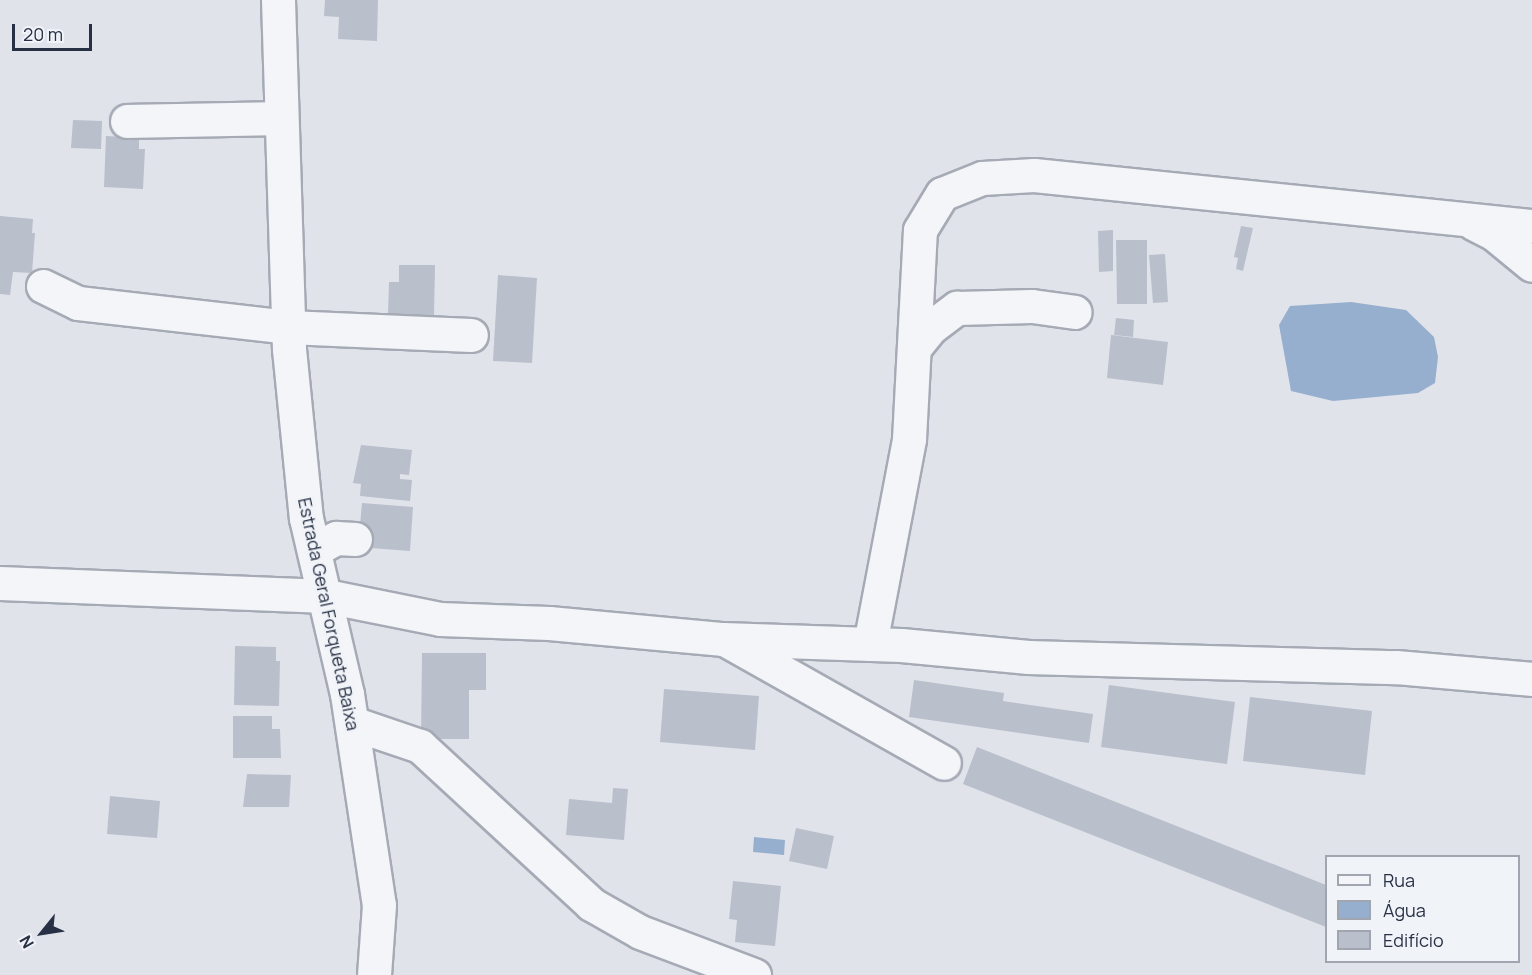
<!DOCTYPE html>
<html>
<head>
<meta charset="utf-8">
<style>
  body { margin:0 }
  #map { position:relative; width:1532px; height:975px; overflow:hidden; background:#e0e3ea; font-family:Manrope,sans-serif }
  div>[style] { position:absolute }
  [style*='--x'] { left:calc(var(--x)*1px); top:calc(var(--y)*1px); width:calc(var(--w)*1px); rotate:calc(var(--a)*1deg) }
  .water>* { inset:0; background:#97afce }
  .building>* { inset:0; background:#b9bfcb }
  .roads { filter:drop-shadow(2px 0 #a5aab5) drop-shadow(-2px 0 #a5aab5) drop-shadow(0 2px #a5aab5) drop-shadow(0 -2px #a5aab5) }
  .minor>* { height:33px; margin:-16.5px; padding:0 16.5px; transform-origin:16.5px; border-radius:16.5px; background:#f3f5f8 }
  span { translate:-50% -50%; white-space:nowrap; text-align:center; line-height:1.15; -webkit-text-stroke:4.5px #f0f3f8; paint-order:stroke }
  .street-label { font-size:18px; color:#273044 }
  .legend { position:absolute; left:1325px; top:855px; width:195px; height:108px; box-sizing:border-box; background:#f0f3f8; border:2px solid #a0a5b0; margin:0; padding:8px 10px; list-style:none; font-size:18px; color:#273044 }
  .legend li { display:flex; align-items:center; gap:12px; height:30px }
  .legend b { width:30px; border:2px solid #a0a5b0 }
  .north { position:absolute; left:12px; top:903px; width:60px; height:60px; -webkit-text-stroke:4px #f0f3f8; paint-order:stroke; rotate:240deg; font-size:16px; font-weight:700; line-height:24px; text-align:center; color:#273044 }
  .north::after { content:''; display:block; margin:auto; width:21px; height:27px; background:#273044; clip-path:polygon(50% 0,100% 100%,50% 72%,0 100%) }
  .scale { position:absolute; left:12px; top:24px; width:80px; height:27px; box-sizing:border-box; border:3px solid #273044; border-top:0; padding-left:8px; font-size:18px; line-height:21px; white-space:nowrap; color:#273044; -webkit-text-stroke:4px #f0f3f8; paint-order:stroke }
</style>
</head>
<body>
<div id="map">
  <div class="water">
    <div style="clip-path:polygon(1351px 302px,1406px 310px,1434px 337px,1438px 357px,1435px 383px,1418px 393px,1333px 401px,1291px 391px,1279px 325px,1290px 306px)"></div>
    <div style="clip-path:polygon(754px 837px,785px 840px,784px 855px,753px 852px)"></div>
  </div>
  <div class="building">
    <div style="clip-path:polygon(325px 0,378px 0,377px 41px,338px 39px,339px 17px,324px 16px)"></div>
    <div style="clip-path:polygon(73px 120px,102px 121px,101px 149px,71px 148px)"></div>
    <div style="clip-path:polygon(106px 136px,139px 138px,139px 149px,145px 149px,143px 189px,104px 187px)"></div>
    <div style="clip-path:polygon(0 216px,33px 219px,32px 233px,35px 233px,32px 273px,13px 272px,10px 295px,0 294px)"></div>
    <div style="clip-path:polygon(1241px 226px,1253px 228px,1243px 271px,1236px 269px,1238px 258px,1234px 257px)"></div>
    <div style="clip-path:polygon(1113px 230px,1113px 271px,1099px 272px,1098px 231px)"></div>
    <div style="clip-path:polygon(1116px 240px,1147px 240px,1147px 304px,1117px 304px)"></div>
    <div style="clip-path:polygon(1165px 254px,1168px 302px,1153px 303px,1149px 255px)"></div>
    <div style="clip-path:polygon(399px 265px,435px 265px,434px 317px,388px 316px,389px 282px,399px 282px)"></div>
    <div style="clip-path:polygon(498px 275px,537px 278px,532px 363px,493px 361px)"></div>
    <div style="clip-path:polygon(1116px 318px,1134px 320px,1133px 337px,1114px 335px)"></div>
    <div style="clip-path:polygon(1111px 335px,1168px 342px,1163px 385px,1107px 378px)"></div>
    <div style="clip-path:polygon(361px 445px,412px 450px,409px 475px,400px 474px,400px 479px,412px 480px,410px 501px,360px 496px,361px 484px,353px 483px)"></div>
    <div style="clip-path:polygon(362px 503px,413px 507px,410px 551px,358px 547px)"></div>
    <div style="clip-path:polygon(235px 646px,276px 647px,276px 661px,280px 661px,279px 706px,234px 705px)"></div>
    <div style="clip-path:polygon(422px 653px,486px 653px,486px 690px,469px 690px,469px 739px,421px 739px)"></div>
    <div style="clip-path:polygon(914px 680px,1004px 693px,1003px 701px,1093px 714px,1089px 743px,909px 717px)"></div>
    <div style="clip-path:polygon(1109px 685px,1235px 702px,1227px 764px,1101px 747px)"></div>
    <div style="clip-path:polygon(664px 689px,759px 696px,755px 750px,660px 742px)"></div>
    <div style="clip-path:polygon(1250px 697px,1372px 711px,1365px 775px,1243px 761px)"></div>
    <div style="clip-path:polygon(233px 716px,272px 716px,272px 729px,280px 729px,281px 758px,233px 758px)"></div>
    <div style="clip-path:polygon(977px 747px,1326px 885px,1326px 927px,963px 784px)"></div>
    <div style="clip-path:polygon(247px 774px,291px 775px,289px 807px,243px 807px)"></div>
    <div style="clip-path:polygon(613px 788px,628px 789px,624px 840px,566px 835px,569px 799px,612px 803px)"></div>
    <div style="clip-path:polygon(110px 796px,160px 801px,157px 838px,107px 834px)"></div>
    <div style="clip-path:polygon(796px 828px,834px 836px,827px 869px,789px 861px)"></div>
    <div style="clip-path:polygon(733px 881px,781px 886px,775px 946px,735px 942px,737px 920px,729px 919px)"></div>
  </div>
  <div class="roads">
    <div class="minor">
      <div style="--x:278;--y:0;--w:349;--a:88.2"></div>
      <div style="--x:289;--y:349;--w:170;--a:84.3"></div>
      <div style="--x:306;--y:518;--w:181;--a:76.9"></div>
      <div style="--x:347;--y:694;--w:213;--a:81.4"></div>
      <div style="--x:379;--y:905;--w:70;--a:94.1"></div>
      <div style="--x:127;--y:121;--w:154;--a:-1.1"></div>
      <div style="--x:1473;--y:223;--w:22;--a:27"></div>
      <div style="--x:1493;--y:233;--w:50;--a:39.4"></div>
      <div style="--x:43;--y:286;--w:39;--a:26"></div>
      <div style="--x:78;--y:303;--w:211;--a:6.5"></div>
      <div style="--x:288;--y:327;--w:183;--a:2.5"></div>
      <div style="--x:914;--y:348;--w:26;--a:-51"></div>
      <div style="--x:930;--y:328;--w:34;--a:-37"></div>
      <div style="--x:957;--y:308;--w:75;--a:-1.5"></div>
      <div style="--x:1032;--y:306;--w:43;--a:7.9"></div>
      <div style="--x:316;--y:549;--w:23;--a:-29"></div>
      <div style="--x:336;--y:538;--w:19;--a:3"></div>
      <div style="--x:0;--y:583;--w:326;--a:2.3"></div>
      <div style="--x:326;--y:596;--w:116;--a:11.4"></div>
      <div style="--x:440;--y:619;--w:109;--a:2.1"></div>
      <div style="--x:549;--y:623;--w:175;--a:5.3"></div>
      <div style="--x:723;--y:639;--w:178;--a:1.9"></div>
      <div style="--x:901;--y:645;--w:128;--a:5.4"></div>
      <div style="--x:1028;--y:657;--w:368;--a:1.6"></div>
      <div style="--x:1396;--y:667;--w:137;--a:5"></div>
      <div style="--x:726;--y:640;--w:250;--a:29.4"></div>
      <div style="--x:870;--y:644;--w:209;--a:-79.2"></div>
      <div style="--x:909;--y:439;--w:209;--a:-87"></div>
      <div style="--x:920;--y:230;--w:42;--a:-58.6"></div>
      <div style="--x:942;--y:194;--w:43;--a:-21.8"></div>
      <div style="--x:982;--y:178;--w:52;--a:-3.3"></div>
      <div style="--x:1034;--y:175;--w:501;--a:5.85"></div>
      <div style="--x:352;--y:723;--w:72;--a:18.7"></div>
      <div style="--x:420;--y:746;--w:233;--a:42.7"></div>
      <div style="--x:591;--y:904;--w:56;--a:29.7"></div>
      <div style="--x:640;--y:932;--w:122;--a:20.7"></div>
    </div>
  </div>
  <div class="street-label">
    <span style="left:329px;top:614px;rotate:78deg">Estrada Geral Forqueta Baixa</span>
  </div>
  <ul class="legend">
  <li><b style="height:8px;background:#f3f5f8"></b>Rua</li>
  <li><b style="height:16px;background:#97afce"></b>Água</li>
  <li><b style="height:16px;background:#b9bfcb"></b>Edifício</li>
  </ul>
  <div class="north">N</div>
  <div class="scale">20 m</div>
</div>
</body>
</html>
